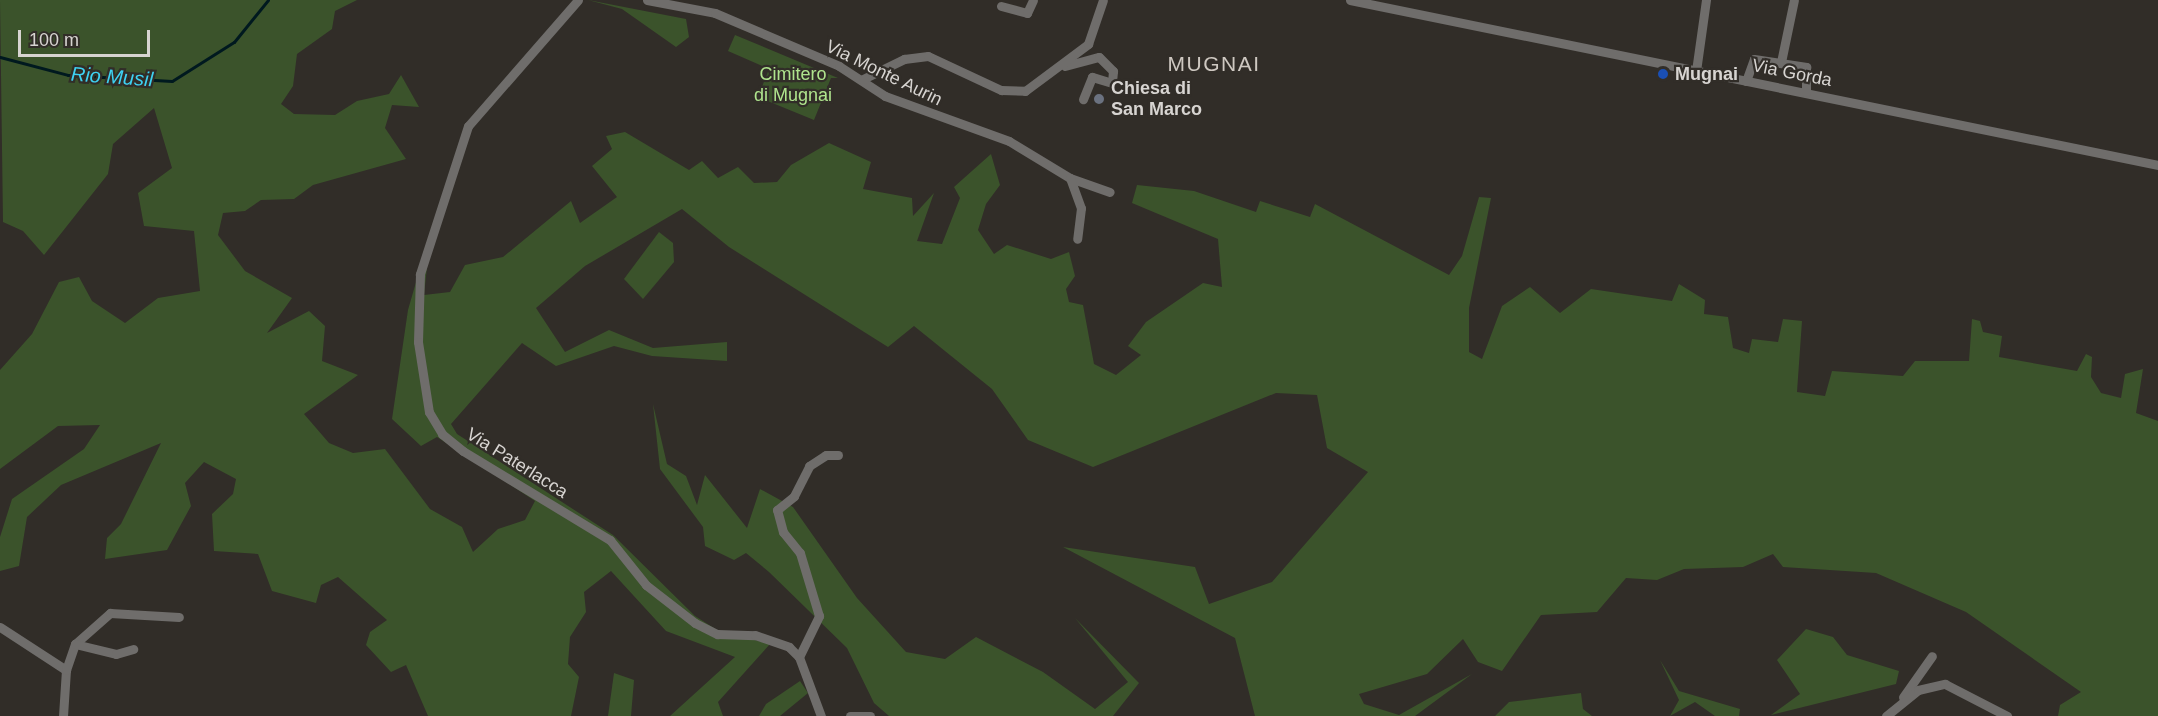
<!DOCTYPE html>
<html>
<head>
<meta charset="utf-8">
<style>
  body { margin:0 }
  #map { position:relative; width:2158px; height:716px; overflow:hidden; background:#312d28; font-family:Helvetica,sans-serif }
  div>[style] { position:absolute }
  [style*='--x'] { left:calc(var(--x)*1px); top:calc(var(--y)*1px); width:calc(var(--w)*1px); rotate:calc(var(--a)*1deg) }
  .green>* { inset:0; background:#3b532b }
  .stream>* { height:3px; margin:-1.5px; padding:0 1.5px; transform-origin:1.5px; border-radius:1.5px; background:#00191f }
  .minor>* { height:9px; margin:-4.5px; padding:0 4.5px; transform-origin:4.5px; border-radius:4.5px; background:#6f6d6b }
  .dots>* { width:16px; height:16px; translate:-50% -50%; box-sizing:border-box; border:3px solid #312d28; border-radius:50% }
  span { translate:-50% -50%; white-space:nowrap; text-align:center; line-height:1.15; -webkit-text-stroke:4.5px #312d28; paint-order:stroke }
  .street-label { font-size:18px; color:#d7d4d1 }
  .poi-label { font-size:18px; color:#d7d4d1; font-weight:700 }
  .left { translate:0 -50%; text-align:left }
  .park-label { font-size:18px; color:#afe48d }
  .water-label { font-size:20px; color:#3ed2f2; font-style:italic }
  .quarter-label { font-size:21px; color:#cec8c1; letter-spacing:1.5px }
  .scale { position:absolute; left:18px; top:30px; width:132px; height:27px; box-sizing:border-box; border:3px solid #d7d4d1; border-top:0; padding-left:8px; font-size:18px; line-height:21px; white-space:nowrap; color:#d7d4d1; -webkit-text-stroke:4px #312d28; paint-order:stroke }
</style>
</head>
<body>
<div id="map">
  <div class="green">
    <div style="clip-path:polygon(0 0,357px 0,335px 11px,332px 29px,297px 54px,293px 86px,281px 104px,294px 114px,335px 115px,357px 101px,389px 94px,401px 75px,419px 107px,392px 105px,385px 128px,406px 159px,313px 185px,294px 199px,261px 200px,245px 211px,223px 213px,218px 235px,245px 271px,292px 298px,267px 333px,309px 311px,325px 326px,322px 361px,358px 375px,304px 414px,329px 443px,353px 453px,385px 449px,430px 509px,462px 527px,473px 552px,498px 529px,525px 520px,535px 501px,437px 437px,421px 446px,392px 419px,408px 310px,431px 230px,424px 295px,450px 292px,465px 265px,503px 257px,571px 201px,580px 223px,617px 197px,592px 166px,612px 149px,606px 136px,625px 132px,689px 170px,702px 161px,718px 178px,738px 167px,754px 183px,777px 182px,791px 165px,829px 143px,871px 162px,863px 189px,912px 198px,913px 216px,934px 193px,917px 241px,942px 244px,960px 198px,954px 187px,991px 154px,1000px 185px,986px 204px,978px 230px,994px 254px,1007px 245px,1051px 259px,1069px 252px,1075px 276px,1066px 289px,1069px 302px,1083px 305px,1094px 364px,1116px 375px,1141px 355px,1128px 346px,1146px 322px,1203px 283px,1222px 287px,1218px 239px,1132px 203px,1137px 185px,1194px 191px,1256px 212px,1260px 201px,1310px 217px,1315px 204px,1449px 275px,1462px 256px,1479px 197px,1491px 198px,1469px 308px,1469px 352px,1482px 359px,1502px 306px,1530px 287px,1560px 313px,1591px 289px,1672px 301px,1679px 284px,1705px 300px,1704px 314px,1728px 317px,1733px 348px,1749px 353px,1752px 339px,1778px 342px,1783px 319px,1802px 321px,1797px 392px,1825px 396px,1832px 371px,1903px 376px,1915px 361px,1969px 361px,1972px 319px,1980px 321px,1983px 332px,2002px 336px,1999px 357px,2077px 371px,2086px 354px,2092px 357px,2091px 377px,2101px 393px,2121px 398px,2125px 374px,2143px 369px,2136px 413px,2158px 421px,2158px 716px,2058px 716px,2060px 705px,2081px 692px,1966px 612px,1876px 573px,1783px 567px,1773px 554px,1743px 567px,1684px 569px,1657px 580px,1626px 578px,1597px 612px,1541px 615px,1502px 671px,1478px 662px,1463px 639px,1427px 674px,1359px 694px,1364px 704px,1399px 715px,1472px 674px,1415px 716px,1255px 716px,1235px 638px,1063px 547px,1195px 567px,1209px 604px,1272px 582px,1368px 472px,1327px 448px,1317px 395px,1276px 393px,1093px 467px,1028px 440px,992px 389px,914px 326px,888px 347px,729px 247px,682px 209px,585px 266px,536px 308px,565px 352px,609px 330px,653px 348px,727px 342px,727px 361px,652px 356px,614px 346px,556px 366px,522px 343px,451px 424px,457px 434px,613px 535px,695px 616px,717px 630px,770px 644px,718px 702px,723px 716px,670px 716px,735px 657px,666px 631px,611px 571px,584px 592px,586px 612px,570px 637px,568px 664px,579px 677px,571px 716px,428px 716px,406px 665px,391px 672px,366px 645px,370px 632px,387px 620px,338px 577px,321px 585px,316px 603px,272px 591px,258px 554px,214px 551px,212px 514px,233px 494px,236px 479px,204px 462px,185px 483px,191px 506px,167px 550px,105px 559px,107px 538px,121px 524px,161px 443px,61px 485px,27px 517px,19px 566px,0 571px,0 537px,12px 499px,84px 449px,100px 425px,58px 426px,0 469px,0 370px,32px 334px,59px 282px,79px 277px,92px 301px,125px 323px,158px 298px,200px 291px,194px 231px,144px 226px,138px 193px,172px 168px,154px 108px,113px 144px,108px 174px,44px 255px,23px 231px,3px 222px)"></div>
    <div style="clip-path:polygon(588px 0,686px 19px,689px 37px,676px 47px,622px 9px)"></div>
    <div style="clip-path:polygon(735px 35px,838px 78px,831px 78px,814px 120px,758px 97px,769px 69px,728px 51px)"></div>
    <div style="clip-path:polygon(659px 232px,673px 243px,674px 262px,643px 299px,624px 279px)"></div>
    <div style="clip-path:polygon(653px 404px,667px 464px,686px 476px,697px 505px,705px 475px,747px 528px,760px 489px,793px 507px,857px 598px,906px 652px,945px 659px,976px 637px,1043px 672px,1095px 709px,1128px 682px,1075px 618px,1139px 683px,1113px 716px,889px 716px,874px 703px,847px 648px,769px 572px,746px 553px,734px 560px,705px 546px,703px 527px,660px 469px)"></div>
    <div style="clip-path:polygon(1806px 629px,1833px 637px,1847px 655px,1899px 671px,1896px 684px,1771px 715px,1800px 694px,1777px 660px)"></div>
    <div style="clip-path:polygon(1660px 660px,1679px 691px,1740px 709px,1739px 716px,1715px 716px,1695px 702px,1670px 716px,1679px 700px)"></div>
    <div style="clip-path:polygon(614px 673px,634px 680px,631px 716px,608px 716px)"></div>
    <div style="clip-path:polygon(800px 681px,808px 693px,780px 716px,759px 716px,766px 704px)"></div>
    <div style="clip-path:polygon(1581px 693px,1583px 709px,1592px 716px,1495px 716px,1509px 702px)"></div>
  </div>
  <div class="stream">
    <div style="--x:0;--y:57;--w:70;--a:14.8"></div>
    <div style="--x:68;--y:75;--w:104;--a:3.3"></div>
    <div style="--x:172;--y:81;--w:73;--a:-32.2"></div>
    <div style="--x:234;--y:42;--w:54;--a:-51"></div>
  </div>
  <div class="minor">
    <div style="--x:578;--y:0;--w:167;--a:131.1"></div>
    <div style="--x:468;--y:126;--w:156;--a:108"></div>
    <div style="--x:420;--y:274;--w:68;--a:91.7"></div>
    <div style="--x:418;--y:342;--w:71;--a:81.1"></div>
    <div style="--x:429;--y:412;--w:26;--a:59"></div>
    <div style="--x:442;--y:434;--w:27;--a:39"></div>
    <div style="--x:463;--y:451;--w:172;--a:31.2"></div>
    <div style="--x:610;--y:540;--w:58;--a:51.3"></div>
    <div style="--x:646;--y:585;--w:62;--a:37.8"></div>
    <div style="--x:695;--y:623;--w:25;--a:27"></div>
    <div style="--x:717;--y:634;--w:38;--a:2"></div>
    <div style="--x:755;--y:635;--w:36;--a:19"></div>
    <div style="--x:789;--y:647;--w:14;--a:45"></div>
    <div style="--x:799;--y:657;--w:63;--a:69.6"></div>
    <div style="--x:647;--y:0;--w:69;--a:10.8"></div>
    <div style="--x:715;--y:13;--w:135;--a:23.1"></div>
    <div style="--x:839;--y:66;--w:55;--a:33.1"></div>
    <div style="--x:885;--y:96;--w:132;--a:19.9"></div>
    <div style="--x:1009;--y:141;--w:71;--a:31.2"></div>
    <div style="--x:1070;--y:178;--w:42;--a:19.3"></div>
    <div style="--x:1350;--y:0;--w:825;--a:11.54"></div>
    <div style="--x:1001;--y:6;--w:27;--a:15"></div>
    <div style="--x:1027;--y:13;--w:14;--a:-65"></div>
    <div style="--x:1781;--y:62;--w:63;--a:-78.2"></div>
    <div style="--x:1065;--y:66;--w:35;--a:-15"></div>
    <div style="--x:1099;--y:57;--w:20;--a:45"></div>
    <div style="--x:1113;--y:71;--w:12;--a:95"></div>
    <div style="--x:1112;--y:83;--w:21;--a:-163"></div>
    <div style="--x:1092;--y:77;--w:24;--a:112"></div>
    <div style="--x:1696;--y:71;--w:72;--a:-82"></div>
    <div style="--x:863;--y:79;--w:46;--a:-26"></div>
    <div style="--x:904;--y:59;--w:24;--a:-7"></div>
    <div style="--x:928;--y:56;--w:81;--a:25"></div>
    <div style="--x:1001;--y:90;--w:24;--a:2"></div>
    <div style="--x:1025;--y:91;--w:79;--a:-36.7"></div>
    <div style="--x:1088;--y:44;--w:46;--a:-71.2"></div>
    <div style="--x:1746;--y:81;--w:23;--a:-70"></div>
    <div style="--x:1754;--y:59;--w:53;--a:8.7"></div>
    <div style="--x:1806;--y:67;--w:25;--a:90"></div>
    <div style="--x:1070;--y:178;--w:32;--a:70"></div>
    <div style="--x:1081;--y:208;--w:31;--a:97"></div>
    <div style="--x:0;--y:627;--w:79;--a:33.1"></div>
    <div style="--x:75;--y:644;--w:47;--a:-41.5"></div>
    <div style="--x:110;--y:613;--w:69;--a:3.3"></div>
    <div style="--x:799;--y:657;--w:46;--a:-64"></div>
    <div style="--x:819;--y:616;--w:66;--a:-106.8"></div>
    <div style="--x:800;--y:553;--w:27;--a:-129"></div>
    <div style="--x:783;--y:532;--w:23;--a:-105"></div>
    <div style="--x:777;--y:510;--w:22;--a:-39"></div>
    <div style="--x:794;--y:496;--w:34;--a:-63"></div>
    <div style="--x:809;--y:466;--w:20;--a:-33"></div>
    <div style="--x:826;--y:455;--w:12;--a:0"></div>
    <div style="--x:1903;--y:697;--w:50;--a:-54.7"></div>
    <div style="--x:63;--y:716;--w:46;--a:-86.3"></div>
    <div style="--x:66;--y:670;--w:28;--a:-71"></div>
    <div style="--x:75;--y:644;--w:42;--a:13.7"></div>
    <div style="--x:116;--y:654;--w:18;--a:-16"></div>
    <div style="--x:850;--y:716;--w:20;--a:0"></div>
    <div style="--x:1886;--y:716;--w:41;--a:-39.1"></div>
    <div style="--x:1918;--y:690;--w:28;--a:-13"></div>
    <div style="--x:1945;--y:684;--w:70;--a:27.3"></div>
  </div>
  <div class="dots">
    <div style="left:1663px;top:74px;background:#1a4fb4"></div>
    <div style="left:1099px;top:99px;background:#6b7280"></div>
  </div>
  <div class="street-label">
    <span style="left:884px;top:73px;rotate:26deg">Via Monte Aurin</span>
    <span style="left:1792px;top:73px;rotate:11deg">Via Gorda</span>
    <span style="left:517px;top:463px;rotate:32deg">Via Paterlacca</span>
  </div>
  <div class="poi-label">
    <span class="left" style="left:1675px;top:74px">Mugnai</span>
    <span class="left" style="left:1111px;top:99px">Chiesa di<br>San Marco</span>
  </div>
  <div class="park-label">
    <span style="left:793px;top:85px">Cimitero<br>di Mugnai</span>
  </div>
  <div class="water-label">
    <span style="left:112px;top:77px;rotate:4deg">Rio Musil</span>
  </div>
  <div class="quarter-label">
    <span style="left:1214px;top:64px">MUGNAI</span>
  </div>
  <div class="scale">100 m</div>
</div>
</body>
</html>
